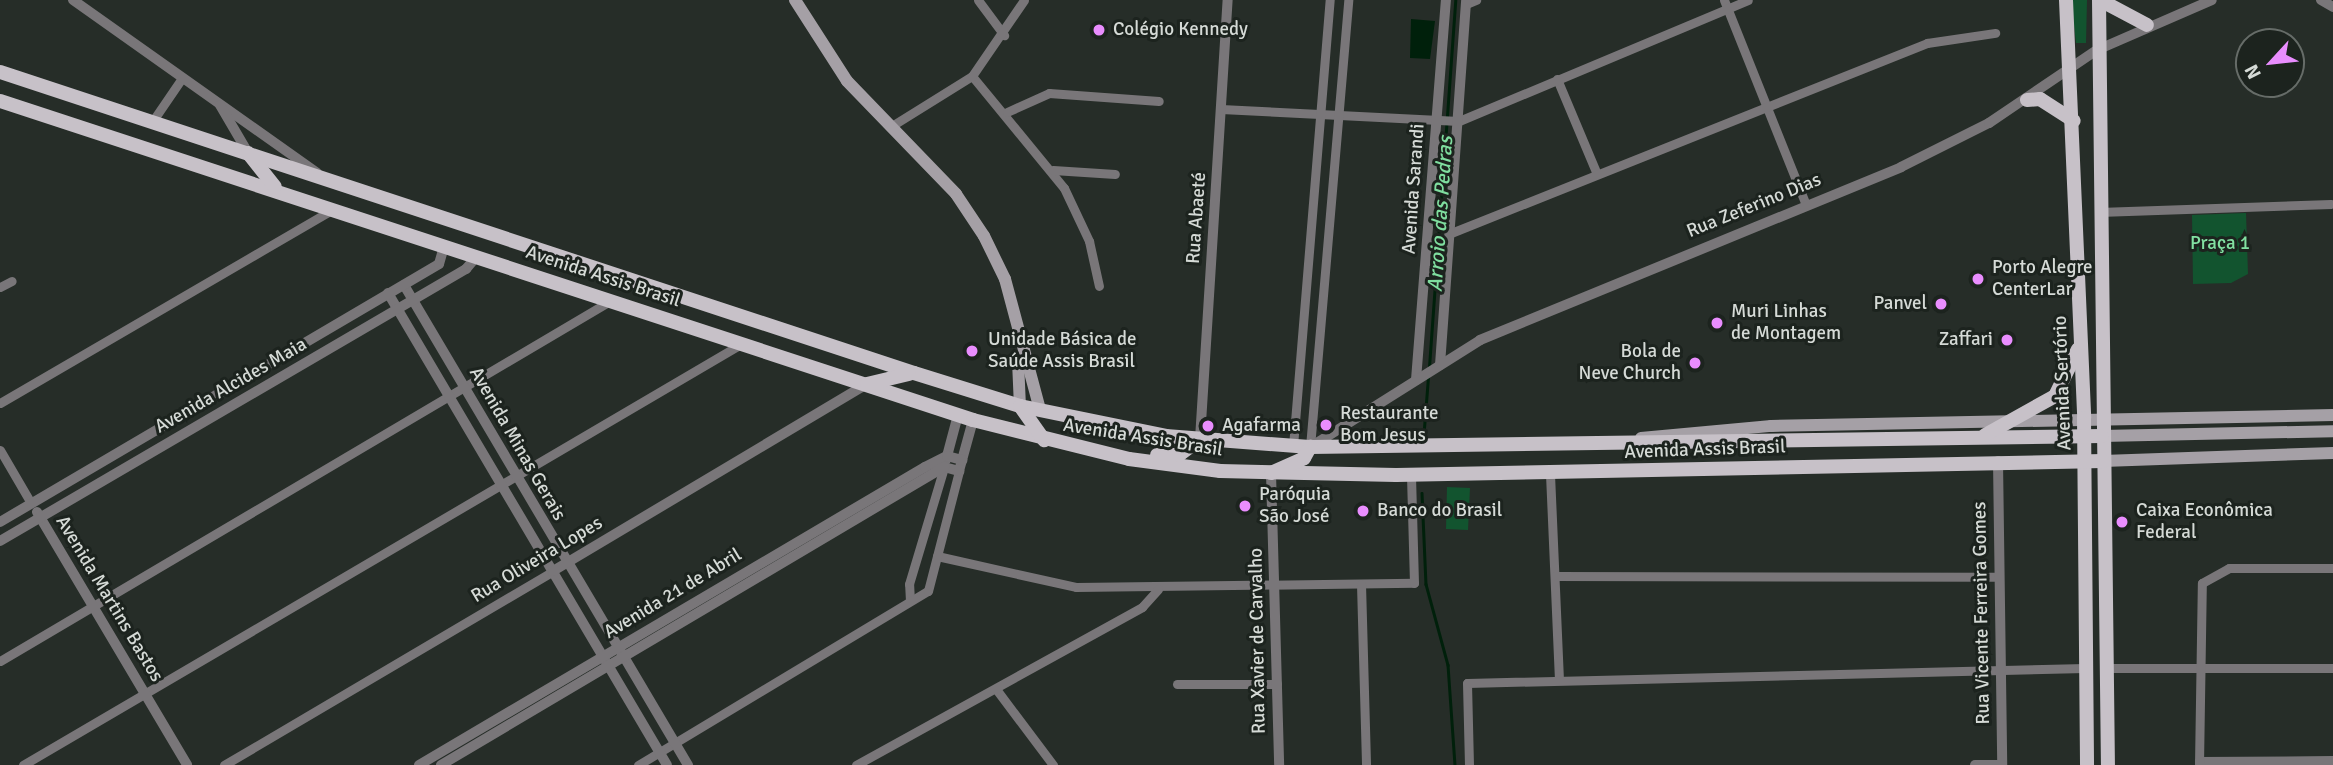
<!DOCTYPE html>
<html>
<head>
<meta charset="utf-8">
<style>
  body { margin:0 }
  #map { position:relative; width:2333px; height:765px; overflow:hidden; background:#262d28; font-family:Signika,sans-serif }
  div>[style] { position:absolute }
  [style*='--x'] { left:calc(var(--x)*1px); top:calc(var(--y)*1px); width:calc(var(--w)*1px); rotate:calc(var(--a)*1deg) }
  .green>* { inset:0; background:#12542f }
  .water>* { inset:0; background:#00200b }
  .stream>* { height:2.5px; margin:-1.25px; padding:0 1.25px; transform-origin:1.25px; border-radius:1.25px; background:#00200b }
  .minor>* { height:9px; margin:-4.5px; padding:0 4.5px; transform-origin:4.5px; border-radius:4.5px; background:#797679 }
  .tertiary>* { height:10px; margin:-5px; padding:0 5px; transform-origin:5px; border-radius:5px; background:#797679 }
  .secondary>* { height:12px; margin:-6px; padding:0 6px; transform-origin:6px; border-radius:6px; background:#a5a0a6 }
  .primary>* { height:14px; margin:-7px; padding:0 7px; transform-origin:7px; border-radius:7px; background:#c7c1c8 }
  .dots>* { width:19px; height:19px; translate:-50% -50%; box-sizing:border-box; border:4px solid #1c231e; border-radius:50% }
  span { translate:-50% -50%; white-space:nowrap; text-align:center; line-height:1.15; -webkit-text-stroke:6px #1c231e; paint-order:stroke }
  .poi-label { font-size:19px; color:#d5dad6 }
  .left { translate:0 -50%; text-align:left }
  .right { translate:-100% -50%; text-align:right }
  .street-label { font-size:19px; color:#d5dad6 }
  .park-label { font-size:19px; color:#82e1a2 }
  .water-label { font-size:21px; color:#7fde9f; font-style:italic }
  .north { position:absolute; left:2235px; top:28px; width:70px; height:70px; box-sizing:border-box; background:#1c231e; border:2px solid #666c68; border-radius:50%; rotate:243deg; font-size:19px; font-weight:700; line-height:28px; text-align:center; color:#d5dad6 }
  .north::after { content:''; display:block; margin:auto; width:24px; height:32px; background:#e98dfe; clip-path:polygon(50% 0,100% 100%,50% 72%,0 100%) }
</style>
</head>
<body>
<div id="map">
  <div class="green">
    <div style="clip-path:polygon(2071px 0,2087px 0,2086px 43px,2076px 43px)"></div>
    <div style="clip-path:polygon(2246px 213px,2248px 274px,2231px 283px,2193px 284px,2192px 215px)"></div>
    <div style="clip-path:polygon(1447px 487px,1470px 488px,1468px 530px,1446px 529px)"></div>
  </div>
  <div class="water">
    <div style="clip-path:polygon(1411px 19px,1435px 21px,1430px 59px,1410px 58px)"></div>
  </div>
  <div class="stream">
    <div style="--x:1429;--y:367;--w:368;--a:-85.9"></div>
    <div style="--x:1424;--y:428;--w:51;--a:-85.5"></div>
    <div style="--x:1422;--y:493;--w:91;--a:87.5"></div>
    <div style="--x:1426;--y:584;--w:84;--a:74.8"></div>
    <div style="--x:1448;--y:665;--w:100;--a:86"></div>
  </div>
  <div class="minor">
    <div style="--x:978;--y:0;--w:44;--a:53.4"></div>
    <div style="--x:1724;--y:0;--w:221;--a:68.2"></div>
    <div style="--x:1466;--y:4;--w:11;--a:-22"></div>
    <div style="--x:972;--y:76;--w:145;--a:50.6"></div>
    <div style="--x:1064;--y:188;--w:59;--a:64.7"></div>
    <div style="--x:1089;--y:241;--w:46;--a:77.5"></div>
    <div style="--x:1557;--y:79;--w:103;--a:67.2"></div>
    <div style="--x:1221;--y:109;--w:238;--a:2.9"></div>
    <div style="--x:1459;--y:121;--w:313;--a:-22.7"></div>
    <div style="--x:1007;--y:112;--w:46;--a:-24.3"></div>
    <div style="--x:1049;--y:93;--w:110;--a:4.2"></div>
    <div style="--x:152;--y:122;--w:53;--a:-55.7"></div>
    <div style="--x:890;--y:127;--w:97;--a:-31.9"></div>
    <div style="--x:972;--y:76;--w:92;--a:-55.6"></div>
    <div style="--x:1053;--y:170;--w:62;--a:3.7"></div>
    <div style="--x:2099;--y:212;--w:232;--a:-2"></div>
    <div style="--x:1451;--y:233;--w:513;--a:-21.76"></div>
    <div style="--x:1927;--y:43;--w:69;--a:-8.4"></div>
    <div style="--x:0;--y:287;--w:13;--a:-27"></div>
    <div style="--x:0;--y:403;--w:383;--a:-30.2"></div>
    <div style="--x:1293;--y:446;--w:448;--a:-85.3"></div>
    <div style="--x:1310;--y:447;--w:449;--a:-85.1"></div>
    <div style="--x:0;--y:450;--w:61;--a:59.7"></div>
    <div style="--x:1550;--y:474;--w:203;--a:87.5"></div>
    <div style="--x:937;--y:556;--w:142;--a:12.6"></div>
    <div style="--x:1076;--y:587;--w:338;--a:-0.7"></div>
    <div style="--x:1414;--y:583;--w:108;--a:-91.6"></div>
    <div style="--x:1555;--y:576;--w:443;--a:0.1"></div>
    <div style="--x:1361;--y:584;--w:181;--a:88.4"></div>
    <div style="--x:910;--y:601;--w:17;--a:-93"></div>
    <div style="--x:909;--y:584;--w:122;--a:-73.3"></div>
    <div style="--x:0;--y:661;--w:708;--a:-30.55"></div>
    <div style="--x:2105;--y:668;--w:228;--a:0"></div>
    <div style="--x:1177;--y:684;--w:100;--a:0"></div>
    <div style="--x:996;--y:689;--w:95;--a:53.1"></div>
    <div style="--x:2199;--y:761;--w:134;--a:-0.4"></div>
    <div style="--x:23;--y:765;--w:835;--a:-30.38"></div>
    <div style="--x:224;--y:765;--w:382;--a:-30.5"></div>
    <div style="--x:638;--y:765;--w:338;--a:-31"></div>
    <div style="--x:928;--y:591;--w:124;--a:-75.5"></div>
    <div style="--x:856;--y:765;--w:327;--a:-28.9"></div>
    <div style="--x:1142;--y:607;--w:24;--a:-48"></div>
    <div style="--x:1469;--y:765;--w:82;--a:-91.4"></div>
    <div style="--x:1467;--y:683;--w:618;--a:-1.39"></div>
    <div style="--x:2199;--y:765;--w:182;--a:-89.1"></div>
    <div style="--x:2202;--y:583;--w:31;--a:-29"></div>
    <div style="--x:2229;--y:568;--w:104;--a:0"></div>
  </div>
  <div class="tertiary">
    <div style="--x:73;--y:0;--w:299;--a:35.3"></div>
    <div style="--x:2321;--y:0;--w:14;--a:30"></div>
    <div style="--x:220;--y:105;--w:56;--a:59.7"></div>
    <div style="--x:404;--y:285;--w:558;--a:59.39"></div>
    <div style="--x:388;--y:293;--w:548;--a:59.41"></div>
    <div style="--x:1440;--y:365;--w:366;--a:-85.9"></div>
    <div style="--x:1416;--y:380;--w:381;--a:-85.5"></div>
    <div style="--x:1200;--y:439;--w:440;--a:-86.4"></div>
    <div style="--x:1312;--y:446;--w:199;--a:-32.2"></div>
    <div style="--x:1480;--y:340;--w:455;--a:-22.3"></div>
    <div style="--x:1901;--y:167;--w:98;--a:-26.6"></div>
    <div style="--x:1989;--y:123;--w:130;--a:-34.1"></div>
    <div style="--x:2097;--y:50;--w:125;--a:-23.5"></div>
    <div style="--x:946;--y:460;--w:47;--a:-75.1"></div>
    <div style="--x:1998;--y:461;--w:304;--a:89.2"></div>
    <div style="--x:944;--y:467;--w:16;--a:15"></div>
    <div style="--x:959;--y:471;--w:53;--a:-74.6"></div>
    <div style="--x:1271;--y:473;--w:292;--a:88.4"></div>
    <div style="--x:37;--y:512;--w:294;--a:59.3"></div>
    <div style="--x:0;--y:522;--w:509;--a:-30.44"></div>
    <div style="--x:439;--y:264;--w:18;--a:-74"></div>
    <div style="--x:0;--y:541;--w:540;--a:-30.27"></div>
    <div style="--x:466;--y:269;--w:16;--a:-50"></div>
    <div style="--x:553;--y:571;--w:365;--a:-30.8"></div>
    <div style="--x:419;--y:765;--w:587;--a:-30.5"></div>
    <div style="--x:925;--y:467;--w:25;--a:-27"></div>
    <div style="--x:947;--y:456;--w:16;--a:15"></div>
    <div style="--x:441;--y:765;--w:585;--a:-30.64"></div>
    <div style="--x:1975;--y:765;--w:27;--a:0"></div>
  </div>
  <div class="secondary">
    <div style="--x:795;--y:0;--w:96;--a:57.3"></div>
    <div style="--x:847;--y:81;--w:157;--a:46"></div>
    <div style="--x:956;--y:194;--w:50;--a:56.3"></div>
    <div style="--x:984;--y:236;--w:48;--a:64"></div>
    <div style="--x:1005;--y:279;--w:136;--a:75"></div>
    <div style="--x:1018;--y:361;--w:45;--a:87.5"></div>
    <div style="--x:2102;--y:436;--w:231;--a:-1.2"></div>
    <div style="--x:1641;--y:438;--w:131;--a:-5.3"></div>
    <div style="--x:1771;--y:426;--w:562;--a:-1.12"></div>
    <div style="--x:2103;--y:461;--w:230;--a:-2"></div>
  </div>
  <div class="primary">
    <div style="--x:2066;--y:0;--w:418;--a:87.5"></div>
    <div style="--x:2084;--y:418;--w:347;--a:89.5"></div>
    <div style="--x:2099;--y:0;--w:765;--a:89.33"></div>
    <div style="--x:2100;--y:0;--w:53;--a:28"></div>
    <div style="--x:0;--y:72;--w:962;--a:18.23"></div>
    <div style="--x:914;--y:373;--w:111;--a:17.3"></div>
    <div style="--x:1020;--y:406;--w:149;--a:11.6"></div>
    <div style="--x:1166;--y:436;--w:144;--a:4.4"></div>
    <div style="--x:1310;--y:447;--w:792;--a:-0.8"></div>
    <div style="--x:2027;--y:100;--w:13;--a:-4"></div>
    <div style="--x:2040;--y:99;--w:40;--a:32.9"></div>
    <div style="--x:0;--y:101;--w:1024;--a:18.15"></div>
    <div style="--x:973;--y:420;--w:161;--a:14"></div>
    <div style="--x:1129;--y:459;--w:92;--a:7.5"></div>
    <div style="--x:1220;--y:471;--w:176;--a:1.3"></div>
    <div style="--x:1396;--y:475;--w:707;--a:-1.13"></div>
    <div style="--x:248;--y:153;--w:43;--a:51.5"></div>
    <div style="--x:867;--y:384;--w:43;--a:-13.4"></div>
    <div style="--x:1020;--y:406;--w:42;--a:54.8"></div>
    <div style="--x:1985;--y:435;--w:80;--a:-29.1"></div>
    <div style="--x:2055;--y:396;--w:52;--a:-63.9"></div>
    <div style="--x:1157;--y:455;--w:22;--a:0"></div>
    <div style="--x:1179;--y:455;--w:26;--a:-37"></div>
    <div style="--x:1271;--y:473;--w:36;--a:-24"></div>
    <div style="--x:1304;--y:458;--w:13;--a:-61"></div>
  </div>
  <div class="dots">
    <div style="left:1099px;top:30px;background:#e98dfe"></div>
    <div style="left:1978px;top:279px;background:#e98dfe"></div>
    <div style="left:1941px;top:304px;background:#e98dfe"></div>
    <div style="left:1717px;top:323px;background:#e98dfe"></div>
    <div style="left:2007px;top:340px;background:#e98dfe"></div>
    <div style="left:972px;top:351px;background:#e98dfe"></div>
    <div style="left:1695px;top:363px;background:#e98dfe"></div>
    <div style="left:1326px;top:425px;background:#e98dfe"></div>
    <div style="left:1208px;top:426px;background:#e98dfe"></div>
    <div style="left:1245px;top:506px;background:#e98dfe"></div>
    <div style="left:1363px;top:511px;background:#e98dfe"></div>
    <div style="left:2122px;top:522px;background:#e98dfe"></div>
  </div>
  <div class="poi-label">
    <span class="left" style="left:1113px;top:30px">Colégio Kennedy</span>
    <span class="left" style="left:1992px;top:279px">Porto Alegre<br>CenterLar</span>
    <span class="right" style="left:1927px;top:304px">Panvel</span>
    <span class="left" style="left:1731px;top:323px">Muri Linhas<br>de Montagem</span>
    <span class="left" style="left:988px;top:351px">Unidade Básica de<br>Saúde Assis Brasil</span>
    <span class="right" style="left:1993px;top:340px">Zaffari</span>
    <span class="right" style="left:1681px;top:363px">Bola de<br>Neve Church</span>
    <span class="left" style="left:1340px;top:425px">Restaurante<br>Bom Jesus</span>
    <span class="left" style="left:1222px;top:426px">Agafarma</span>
    <span class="left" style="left:1259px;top:506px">Paróquia<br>São José</span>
    <span class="left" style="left:1377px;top:511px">Banco do Brasil</span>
    <span class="left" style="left:2136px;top:522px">Caixa Econômica<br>Federal</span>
  </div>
  <div class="street-label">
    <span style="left:1414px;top:189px;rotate:-86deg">Avenida Sarandi</span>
    <span style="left:1754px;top:206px;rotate:-22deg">Rua Zeferino Dias</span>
    <span style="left:1197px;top:218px;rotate:-86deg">Rua Abaeté</span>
    <span style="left:603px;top:277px;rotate:18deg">Avenida Assis Brasil</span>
    <span style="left:2063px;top:383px;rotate:-92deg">Avenida Sertório</span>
    <span style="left:231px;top:386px;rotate:-30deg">Avenida Alcides Maia</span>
    <span style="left:1143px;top:438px;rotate:9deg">Avenida Assis Brasil</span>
    <span style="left:517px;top:444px;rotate:60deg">Avenida Minas Gerais</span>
    <span style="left:1705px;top:450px;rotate:-2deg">Avenida Assis Brasil</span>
    <span style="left:537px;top:560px;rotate:-31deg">Rua Oliveira Lopes</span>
    <span style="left:673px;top:594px;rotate:-31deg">Avenida 21 de Abril</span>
    <span style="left:109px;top:599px;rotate:59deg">Avenida Martins Bastos</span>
    <span style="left:1982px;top:613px;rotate:-91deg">Rua Vicente Ferreira Gomes</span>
    <span style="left:1258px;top:641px;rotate:-91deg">Rua Xavier de Carvalho</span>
  </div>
  <div class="park-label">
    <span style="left:2220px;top:244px">Praça 1</span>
  </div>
  <div class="water-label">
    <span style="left:1440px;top:214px;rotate:-86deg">Arroio das Pedras</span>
  </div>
  <div class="north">N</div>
</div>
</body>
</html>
